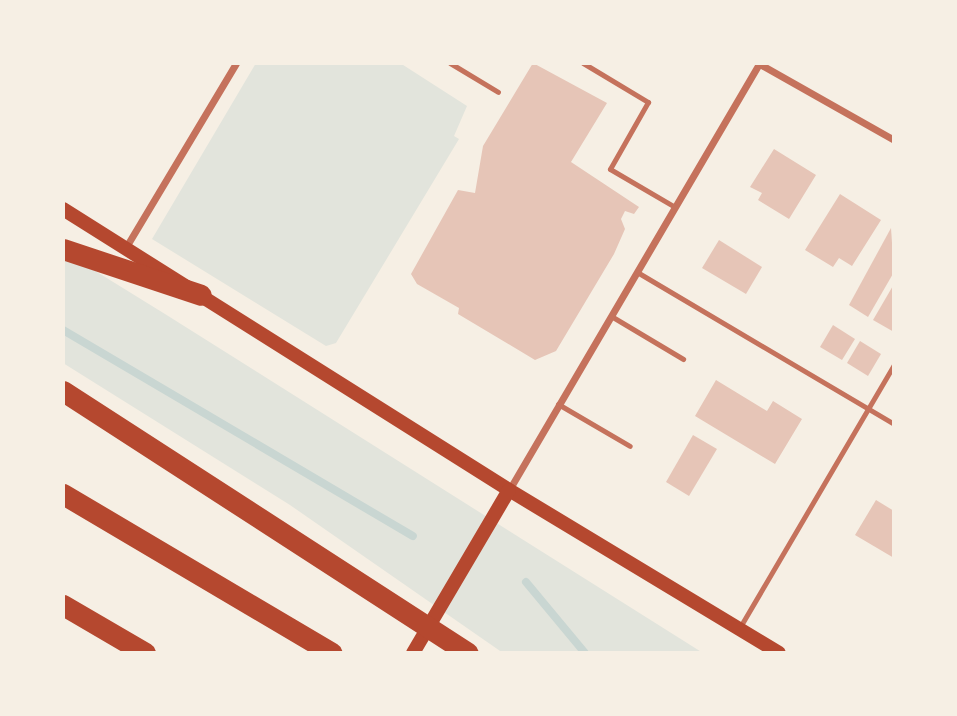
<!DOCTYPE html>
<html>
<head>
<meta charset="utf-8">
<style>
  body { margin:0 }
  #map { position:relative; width:957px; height:716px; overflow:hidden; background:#f6efe4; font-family:"Roboto Condensed",sans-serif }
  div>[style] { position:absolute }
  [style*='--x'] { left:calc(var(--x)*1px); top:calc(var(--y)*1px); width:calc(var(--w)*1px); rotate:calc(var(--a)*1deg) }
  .green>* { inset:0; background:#e2e4dc }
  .stream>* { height:8px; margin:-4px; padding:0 4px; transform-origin:4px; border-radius:4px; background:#c9d6d2 }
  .building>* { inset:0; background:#e6c5b7 }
  .service>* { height:5px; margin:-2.5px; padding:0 2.5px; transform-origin:2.5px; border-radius:2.5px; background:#c5725c }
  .minor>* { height:7px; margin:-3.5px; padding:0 3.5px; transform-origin:3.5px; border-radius:3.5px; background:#c5725c }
  .secondary>* { height:14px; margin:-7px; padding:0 7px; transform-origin:7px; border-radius:7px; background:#b5482f }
  .motorway>* { height:21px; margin:-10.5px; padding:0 10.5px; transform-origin:10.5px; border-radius:10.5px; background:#b5482f }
  span { translate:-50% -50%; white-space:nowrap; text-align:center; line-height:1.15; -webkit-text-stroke:5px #f6efe4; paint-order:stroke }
  .frame { position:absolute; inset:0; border:65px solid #f6efe4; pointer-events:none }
</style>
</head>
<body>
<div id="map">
  <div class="green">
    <div style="clip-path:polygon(256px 63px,400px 63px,467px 106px,454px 136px,459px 139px,336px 343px,326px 346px,152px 239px)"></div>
    <div style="clip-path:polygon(63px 251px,165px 314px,703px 653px,503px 653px,290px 505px,63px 363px)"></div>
  </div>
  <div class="stream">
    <div style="--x:63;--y:330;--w:406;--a:30.5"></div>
    <div style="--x:526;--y:582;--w:92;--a:50.3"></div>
  </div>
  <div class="building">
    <div style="clip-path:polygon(533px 63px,607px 103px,571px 162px,639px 207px,634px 214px,625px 211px,621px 219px,625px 229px,614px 254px,556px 351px,535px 360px,458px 314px,459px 308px,417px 284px,411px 274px,458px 190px,475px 193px,483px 146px)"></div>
    <div style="clip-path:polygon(774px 149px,816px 175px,789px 219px,758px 200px,762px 193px,750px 187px)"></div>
    <div style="clip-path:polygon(840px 194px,881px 220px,852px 266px,839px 258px,833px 267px,805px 250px)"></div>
    <div style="clip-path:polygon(891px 228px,894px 272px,868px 317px,849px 305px)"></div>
    <div style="clip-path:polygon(719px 240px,762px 267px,746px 294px,702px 268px)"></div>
    <div style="clip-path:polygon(894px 284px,894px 332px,873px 320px)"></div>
    <div style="clip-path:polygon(833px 325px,855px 339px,842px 360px,820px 347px)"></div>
    <div style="clip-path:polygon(860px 341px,881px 354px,868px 376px,847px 363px)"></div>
    <div style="clip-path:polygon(716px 380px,767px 411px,773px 401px,802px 419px,775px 464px,695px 416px)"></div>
    <div style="clip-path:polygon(693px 435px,717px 449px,689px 496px,666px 482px)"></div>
    <div style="clip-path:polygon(876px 500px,894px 511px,894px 558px,855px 535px)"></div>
  </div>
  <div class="service">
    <div style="--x:450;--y:63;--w:56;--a:31.1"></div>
    <div style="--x:583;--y:63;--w:76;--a:31"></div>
    <div style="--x:648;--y:102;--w:77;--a:119.6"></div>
    <div style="--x:610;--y:169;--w:75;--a:30.3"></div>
    <div style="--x:637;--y:272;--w:299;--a:30.6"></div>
    <div style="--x:611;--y:316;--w:84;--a:30.8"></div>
    <div style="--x:558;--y:404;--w:83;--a:30.3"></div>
    <div style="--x:740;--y:627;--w:305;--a:-59.6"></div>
  </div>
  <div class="minor">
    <div style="--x:758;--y:63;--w:156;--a:29.5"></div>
    <div style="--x:126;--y:247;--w:214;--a:-59.1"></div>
    <div style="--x:509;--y:490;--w:495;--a:-59.6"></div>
  </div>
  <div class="secondary">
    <div style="--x:63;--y:209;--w:527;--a:32.21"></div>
    <div style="--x:509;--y:490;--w:315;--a:31.1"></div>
    <div style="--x:413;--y:653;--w:189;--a:-59.5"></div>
  </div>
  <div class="motorway">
    <div style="--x:63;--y:249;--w:145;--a:18.4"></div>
    <div style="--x:63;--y:391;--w:482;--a:32.9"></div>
    <div style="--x:63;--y:494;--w:312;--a:30.6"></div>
    <div style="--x:63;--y:605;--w:95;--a:30.3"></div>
  </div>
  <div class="frame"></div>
</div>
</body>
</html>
